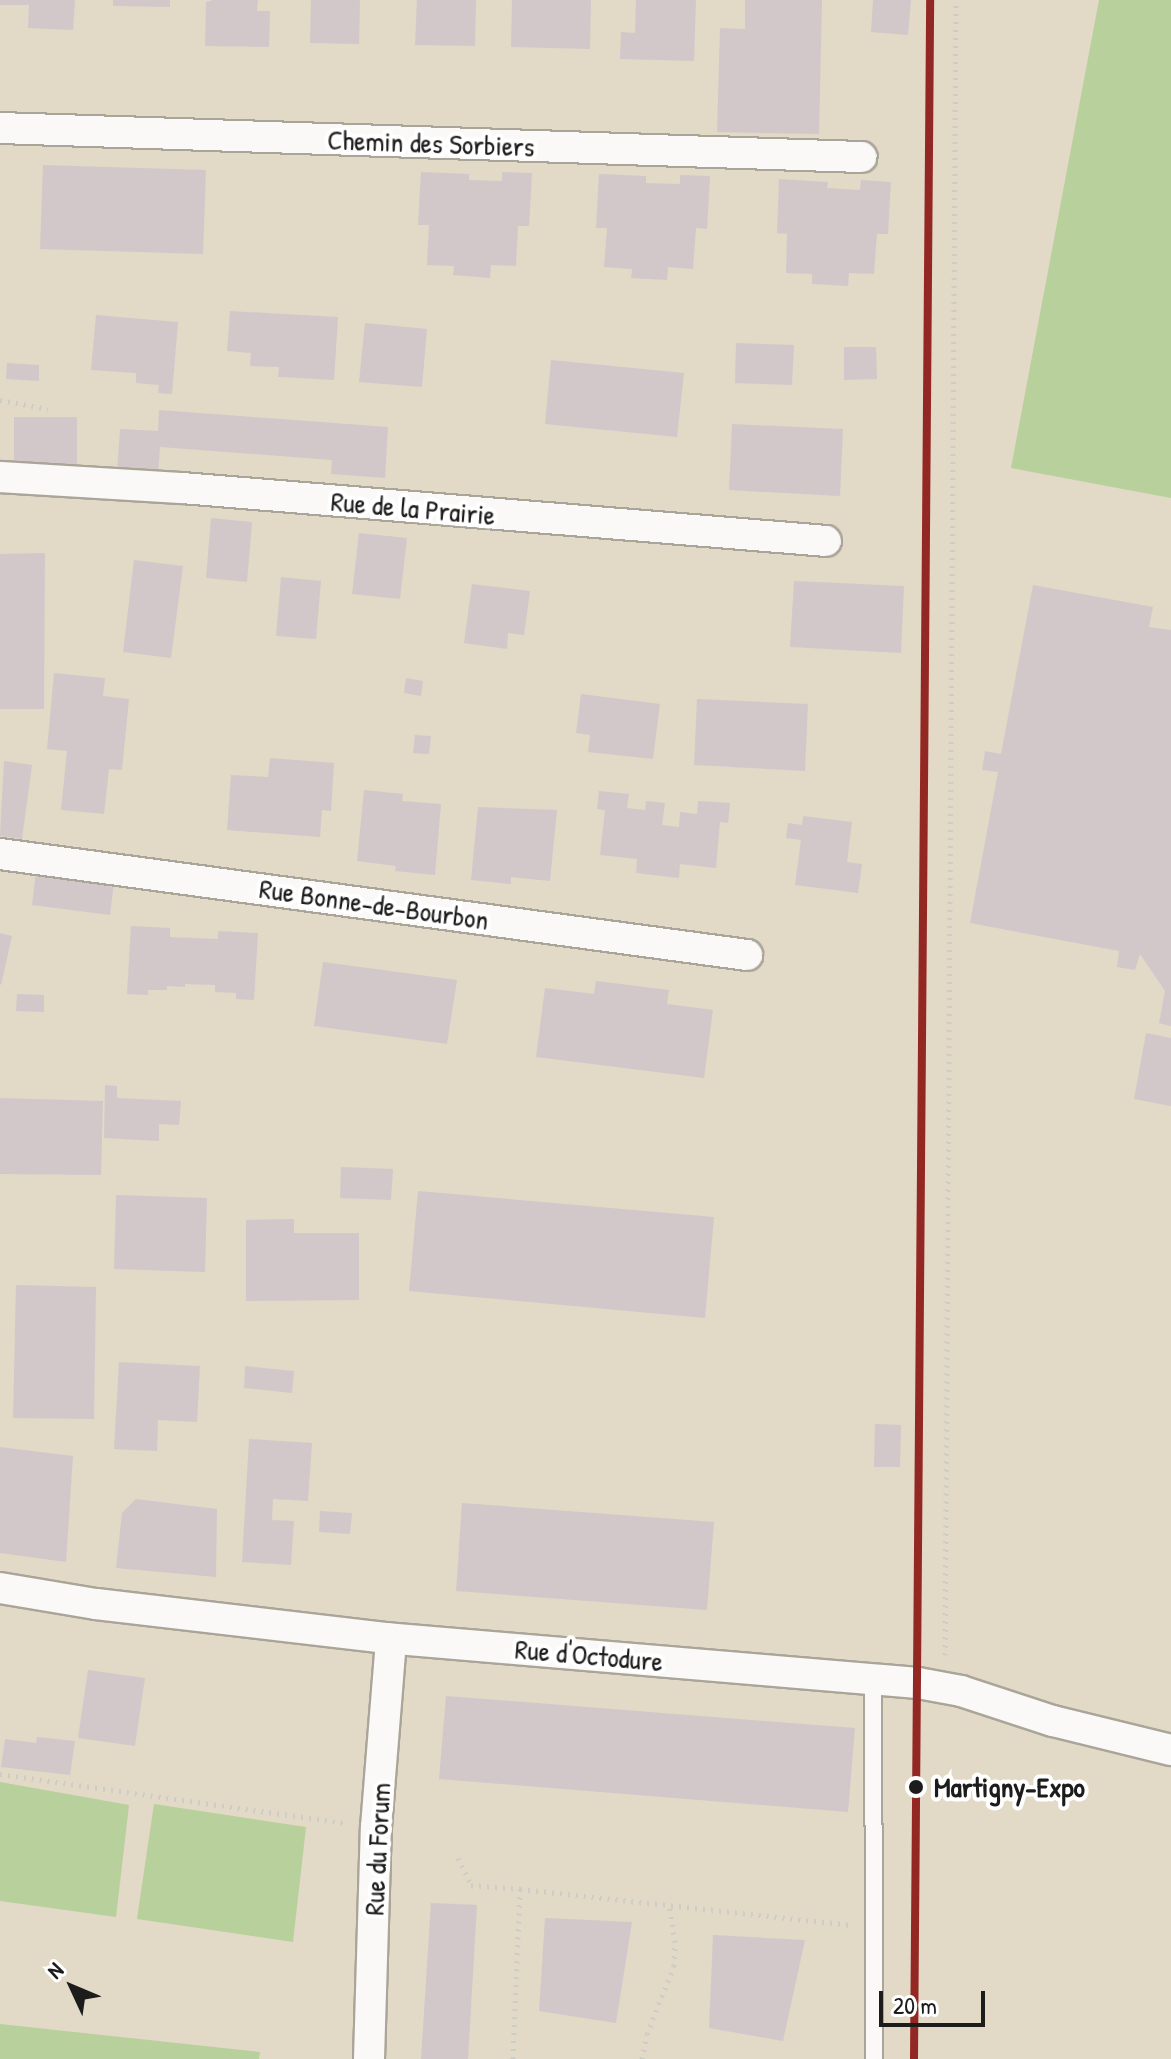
<!DOCTYPE html>
<html>
<head>
<meta charset="utf-8">
<style>
  body { margin:0 }
  #map { position:relative; width:1171px; height:2059px; overflow:hidden; background:#e2d9c7; font-family:"Patrick Hand",sans-serif }
  div>[style] { position:absolute }
  [style*='--x'] { left:calc(var(--x)*1px); top:calc(var(--y)*1px); width:calc(var(--w)*1px); rotate:calc(var(--a)*1deg) }
  .green>* { inset:0; background:#b8d09c }
  .building>* { inset:0; background:#d2c8ca }
  .path>* { height:5px; margin-top:-2.5px; transform-origin:0; background:repeating-linear-gradient(90deg,#ceccc7 0 2px,transparent 0 8px) }
  .roads { filter:drop-shadow(2px 0 #aaa599) drop-shadow(-2px 0 #aaa599) drop-shadow(0 2px #aaa599) drop-shadow(0 -2px #aaa599) }
  .service>* { height:16px; margin:-8px; padding:0 8px; transform-origin:8px; border-radius:8px; background:#fbf9f7 }
  .minor>* { height:30px; margin:-15px; padding:0 15px; transform-origin:15px; border-radius:15px; background:#fbf9f7 }
  .rail-1>* { height:8px; margin:-4px; padding:0 4px; transform-origin:4px; border-radius:4px; background:#932723 }
  .dots>* { width:22px; height:22px; translate:-50% -50%; box-sizing:border-box; border:4px solid #fff; border-radius:50% }
  span { translate:-50% -50%; white-space:nowrap; text-align:center; line-height:1.15; -webkit-text-stroke:8px #fff; paint-order:stroke }
  .street-label { font-size:28px; color:#1c1c1c }
  .stop-label { font-size:28px; color:#1c1c1c; font-weight:700 }
  .left { translate:0 -50%; text-align:left }
  .north { position:absolute; left:32px; top:1947px; width:80px; height:80px; -webkit-text-stroke:6px #fff; paint-order:stroke; rotate:314deg; font-size:22px; font-weight:700; line-height:32px; text-align:center; color:#1c1c1c }
  .north::after { content:''; display:block; margin:auto; width:28px; height:36px; background:#1c1c1c; clip-path:polygon(50% 0,100% 100%,50% 72%,0 100%) }
  .scale { position:absolute; left:879px; top:1991px; width:106px; height:36px; box-sizing:border-box; border:4px solid #1c1c1c; border-top:0; padding-left:10px; font-size:24px; line-height:28px; white-space:nowrap; color:#1c1c1c; -webkit-text-stroke:6px #fff; paint-order:stroke }
</style>
</head>
<body>
<div id="map">
  <div class="green">
    <div style="clip-path:polygon(1099px 0,1171px 0,1171px 498px,1011px 468px)"></div>
    <div style="clip-path:polygon(0 1782px,129px 1805px,116px 1917px,0 1901px)"></div>
    <div style="clip-path:polygon(154px 1804px,306px 1827px,293px 1942px,137px 1919px)"></div>
    <div style="clip-path:polygon(0 2024px,260px 2052px,259px 2059px,0 2059px)"></div>
  </div>
  <div class="building">
    <div style="clip-path:polygon(0 0,75px 0,73px 30px,28px 28px,29px 5px,0 5px)"></div>
    <div style="clip-path:polygon(113px 0,170px 0,170px 7px,113px 6px)"></div>
    <div style="clip-path:polygon(213px 0,258px 0,257px 11px,270px 11px,269px 47px,205px 46px,206px 2px)"></div>
    <div style="clip-path:polygon(311px 0,360px 0,359px 44px,310px 43px)"></div>
    <div style="clip-path:polygon(417px 0,476px 0,475px 46px,415px 45px)"></div>
    <div style="clip-path:polygon(512px 0,591px 0,590px 49px,511px 47px)"></div>
    <div style="clip-path:polygon(636px 0,696px 0,694px 61px,620px 59px,621px 32px,635px 33px)"></div>
    <div style="clip-path:polygon(745px 0,822px 0,819px 134px,717px 132px,720px 28px,745px 29px)"></div>
    <div style="clip-path:polygon(873px 0,911px 0,908px 35px,871px 32px)"></div>
    <div style="clip-path:polygon(43px 165px,206px 170px,203px 254px,40px 249px)"></div>
    <div style="clip-path:polygon(421px 172px,469px 174px,469px 180px,502px 181px,502px 172px,532px 173px,529px 226px,518px 226px,516px 266px,491px 265px,490px 278px,453px 275px,454px 266px,427px 265px,429px 225px,418px 225px)"></div>
    <div style="clip-path:polygon(599px 174px,646px 176px,646px 183px,680px 184px,680px 175px,710px 176px,707px 229px,696px 228px,693px 269px,668px 267px,667px 280px,631px 278px,632px 269px,604px 267px,607px 228px,596px 228px)"></div>
    <div style="clip-path:polygon(779px 179px,828px 182px,827px 188px,860px 190px,861px 180px,891px 182px,888px 234px,877px 234px,874px 274px,849px 273px,848px 286px,812px 284px,812px 274px,786px 273px,787px 234px,777px 233px)"></div>
    <div style="clip-path:polygon(230px 311px,338px 317px,334px 380px,278px 377px,279px 367px,250px 366px,251px 353px,227px 351px)"></div>
    <div style="clip-path:polygon(96px 315px,178px 322px,172px 394px,158px 393px,159px 385px,136px 383px,136px 373px,91px 370px)"></div>
    <div style="clip-path:polygon(365px 323px,427px 329px,422px 387px,359px 382px)"></div>
    <div style="clip-path:polygon(736px 343px,794px 345px,792px 385px,735px 383px)"></div>
    <div style="clip-path:polygon(844px 347px,876px 347px,877px 379px,844px 380px)"></div>
    <div style="clip-path:polygon(551px 360px,684px 373px,677px 437px,545px 424px)"></div>
    <div style="clip-path:polygon(7px 363px,39px 365px,39px 381px,6px 379px)"></div>
    <div style="clip-path:polygon(159px 410px,388px 427px,385px 478px,331px 474px,332px 460px,160px 447px,158px 474px,117px 471px,120px 429px,158px 431px)"></div>
    <div style="clip-path:polygon(14px 417px,77px 417px,77px 464px,14px 464px)"></div>
    <div style="clip-path:polygon(732px 424px,843px 429px,840px 496px,729px 490px)"></div>
    <div style="clip-path:polygon(211px 518px,252px 522px,247px 582px,206px 578px)"></div>
    <div style="clip-path:polygon(359px 533px,407px 538px,400px 599px,352px 594px)"></div>
    <div style="clip-path:polygon(45px 553px,44px 709px,0 709px,0 554px)"></div>
    <div style="clip-path:polygon(134px 560px,183px 566px,171px 658px,123px 652px)"></div>
    <div style="clip-path:polygon(281px 577px,321px 581px,316px 639px,276px 636px)"></div>
    <div style="clip-path:polygon(794px 581px,904px 586px,901px 653px,790px 647px)"></div>
    <div style="clip-path:polygon(472px 584px,530px 591px,524px 635px,508px 633px,507px 649px,464px 643px)"></div>
    <div style="clip-path:polygon(1033px 585px,1153px 607px,1149px 627px,1171px 630px,1171px 1026px,1159px 1023px,1165px 991px,1140px 954px,1135px 970px,1117px 967px,1119px 951px,970px 923px,998px 772px,982px 770px,985px 751px,1001px 754px)"></div>
    <div style="clip-path:polygon(54px 673px,105px 678px,103px 696px,129px 699px,122px 770px,109px 769px,104px 814px,61px 810px,67px 751px,47px 749px)"></div>
    <div style="clip-path:polygon(406px 678px,423px 681px,421px 696px,404px 693px)"></div>
    <div style="clip-path:polygon(581px 694px,660px 704px,653px 759px,588px 752px,590px 735px,576px 733px)"></div>
    <div style="clip-path:polygon(697px 699px,808px 704px,805px 771px,694px 765px)"></div>
    <div style="clip-path:polygon(415px 735px,431px 736px,429px 754px,413px 753px)"></div>
    <div style="clip-path:polygon(270px 758px,334px 763px,331px 811px,322px 810px,320px 837px,227px 830px,231px 775px,268px 777px)"></div>
    <div style="clip-path:polygon(4px 761px,32px 765px,22px 839px,0 836px)"></div>
    <div style="clip-path:polygon(364px 790px,403px 794px,402px 801px,441px 804px,435px 875px,395px 871px,396px 866px,357px 861px)"></div>
    <div style="clip-path:polygon(599px 791px,629px 794px,627px 808px,645px 810px,646px 801px,665px 803px,662px 825px,679px 827px,680px 812px,697px 814px,698px 801px,730px 803px,728px 823px,720px 822px,716px 868px,680px 864px,679px 878px,636px 873px,637px 859px,600px 855px,605px 810px,597px 809px)"></div>
    <div style="clip-path:polygon(478px 807px,557px 810px,550px 881px,511px 877px,511px 884px,471px 880px)"></div>
    <div style="clip-path:polygon(803px 816px,852px 822px,847px 862px,862px 864px,858px 893px,795px 885px,801px 840px,786px 838px,788px 823px,802px 825px)"></div>
    <div style="clip-path:polygon(36px 872px,114px 882px,110px 915px,32px 905px)"></div>
    <div style="clip-path:polygon(131px 926px,170px 928px,170px 937px,218px 939px,218px 931px,258px 933px,254px 1000px,236px 999px,236px 993px,215px 992px,215px 985px,185px 984px,185px 987px,167px 986px,167px 990px,148px 990px,148px 995px,127px 994px)"></div>
    <div style="clip-path:polygon(0 933px,12px 936px,1px 985px,0 984px)"></div>
    <div style="clip-path:polygon(323px 962px,457px 980px,447px 1044px,314px 1026px)"></div>
    <div style="clip-path:polygon(596px 981px,669px 990px,667px 1004px,713px 1010px,704px 1078px,536px 1057px,545px 988px,594px 994px)"></div>
    <div style="clip-path:polygon(17px 994px,44px 995px,44px 1012px,16px 1011px)"></div>
    <div style="clip-path:polygon(1146px 1033px,1171px 1038px,1171px 1106px,1134px 1099px)"></div>
    <div style="clip-path:polygon(105px 1085px,117px 1086px,117px 1098px,181px 1101px,179px 1125px,159px 1124px,159px 1141px,104px 1138px)"></div>
    <div style="clip-path:polygon(0 1098px,103px 1101px,101px 1175px,0 1174px)"></div>
    <div style="clip-path:polygon(341px 1167px,393px 1169px,391px 1200px,340px 1198px)"></div>
    <div style="clip-path:polygon(418px 1191px,714px 1217px,705px 1318px,409px 1291px)"></div>
    <div style="clip-path:polygon(116px 1195px,207px 1198px,205px 1272px,114px 1269px)"></div>
    <div style="clip-path:polygon(294px 1219px,294px 1233px,359px 1233px,359px 1300px,246px 1301px,246px 1220px)"></div>
    <div style="clip-path:polygon(16px 1285px,96px 1287px,94px 1419px,13px 1418px)"></div>
    <div style="clip-path:polygon(119px 1362px,200px 1366px,197px 1422px,158px 1420px,157px 1451px,114px 1449px)"></div>
    <div style="clip-path:polygon(245px 1366px,294px 1371px,292px 1393px,244px 1388px)"></div>
    <div style="clip-path:polygon(875px 1424px,901px 1425px,900px 1467px,874px 1467px)"></div>
    <div style="clip-path:polygon(249px 1439px,312px 1443px,308px 1501px,273px 1499px,272px 1520px,294px 1521px,291px 1565px,242px 1562px)"></div>
    <div style="clip-path:polygon(0 1447px,73px 1456px,66px 1562px,0 1553px)"></div>
    <div style="clip-path:polygon(136px 1499px,217px 1509px,216px 1577px,116px 1568px,122px 1513px)"></div>
    <div style="clip-path:polygon(462px 1503px,714px 1522px,707px 1610px,456px 1591px)"></div>
    <div style="clip-path:polygon(320px 1511px,352px 1513px,350px 1534px,319px 1532px)"></div>
    <div style="clip-path:polygon(88px 1670px,145px 1678px,135px 1746px,78px 1738px)"></div>
    <div style="clip-path:polygon(446px 1696px,855px 1728px,848px 1812px,439px 1779px)"></div>
    <div style="clip-path:polygon(37px 1737px,75px 1741px,70px 1775px,1px 1767px,5px 1739px,36px 1743px)"></div>
    <div style="clip-path:polygon(431px 1903px,477px 1905px,468px 2059px,421px 2059px)"></div>
    <div style="clip-path:polygon(545px 1918px,632px 1922px,616px 2023px,539px 2011px)"></div>
    <div style="clip-path:polygon(713px 1935px,805px 1940px,783px 2041px,709px 2028px)"></div>
  </div>
  <div class="path">
    <div style="--x:0;--y:400;--w:49;--a:10.6"></div>
    <div style="--x:945;--y:1655;--w:1655;--a:-89.62"></div>
    <div style="--x:0;--y:1774;--w:347;--a:8.1"></div>
    <div style="--x:458;--y:1858;--w:30;--a:64"></div>
    <div style="--x:471;--y:1885;--w:49;--a:4.7"></div>
    <div style="--x:520;--y:1889;--w:170;--a:92.4"></div>
    <div style="--x:520;--y:1889;--w:331;--a:6.2"></div>
    <div style="--x:642;--y:2059;--w:25;--a:-79"></div>
    <div style="--x:647;--y:2034;--w:73;--a:-68.3"></div>
    <div style="--x:674;--y:1966;--w:24;--a:-88"></div>
    <div style="--x:675;--y:1942;--w:37;--a:-99"></div>
  </div>
  <div class="roads">
    <div class="service">
      <div style="--x:873;--y:1679;--w:380;--a:89.8"></div>
    </div>
    <div class="minor">
      <div style="--x:0;--y:128;--w:862;--a:1.93"></div>
      <div style="--x:0;--y:477;--w:182;--a:3.5"></div>
      <div style="--x:182;--y:488;--w:646;--a:4.7"></div>
      <div style="--x:0;--y:854;--w:754;--a:7.7"></div>
      <div style="--x:0;--y:1588;--w:97;--a:9.5"></div>
      <div style="--x:96;--y:1604;--w:291;--a:6.7"></div>
      <div style="--x:385;--y:1638;--w:535;--a:4.83"></div>
      <div style="--x:918;--y:1683;--w:44;--a:10.5"></div>
      <div style="--x:961;--y:1691;--w:97;--a:18.1"></div>
      <div style="--x:1053;--y:1721;--w:122;--a:13.8"></div>
      <div style="--x:369;--y:2059;--w:232;--a:-88.3"></div>
      <div style="--x:376;--y:1827;--w:189;--a:-85.4"></div>
    </div>
  </div>
  <div class="rail-1">
    <div style="--x:914;--y:2059;--w:2059;--a:-89.55"></div>
  </div>
  <div class="dots">
    <div style="left:916px;top:1787px;background:#1c1c1c"></div>
  </div>
  <div class="street-label">
    <span style="left:431px;top:143px;rotate:2deg">Chemin des Sorbiers</span>
    <span style="left:413px;top:508px;rotate:5deg">Rue de la Prairie</span>
    <span style="left:374px;top:904px;rotate:8deg">Rue Bonne-de-Bourbon</span>
    <span style="left:589px;top:1655px;rotate:5deg">Rue d'Octodure</span>
    <span style="left:377px;top:1849px;rotate:-87deg">Rue du Forum</span>
  </div>
  <div class="stop-label">
    <span class="left" style="left:934px;top:1787px">Martigny-Expo</span>
  </div>
  <div class="north">N</div>
  <div class="scale">20 m</div>
</div>
</body>
</html>
